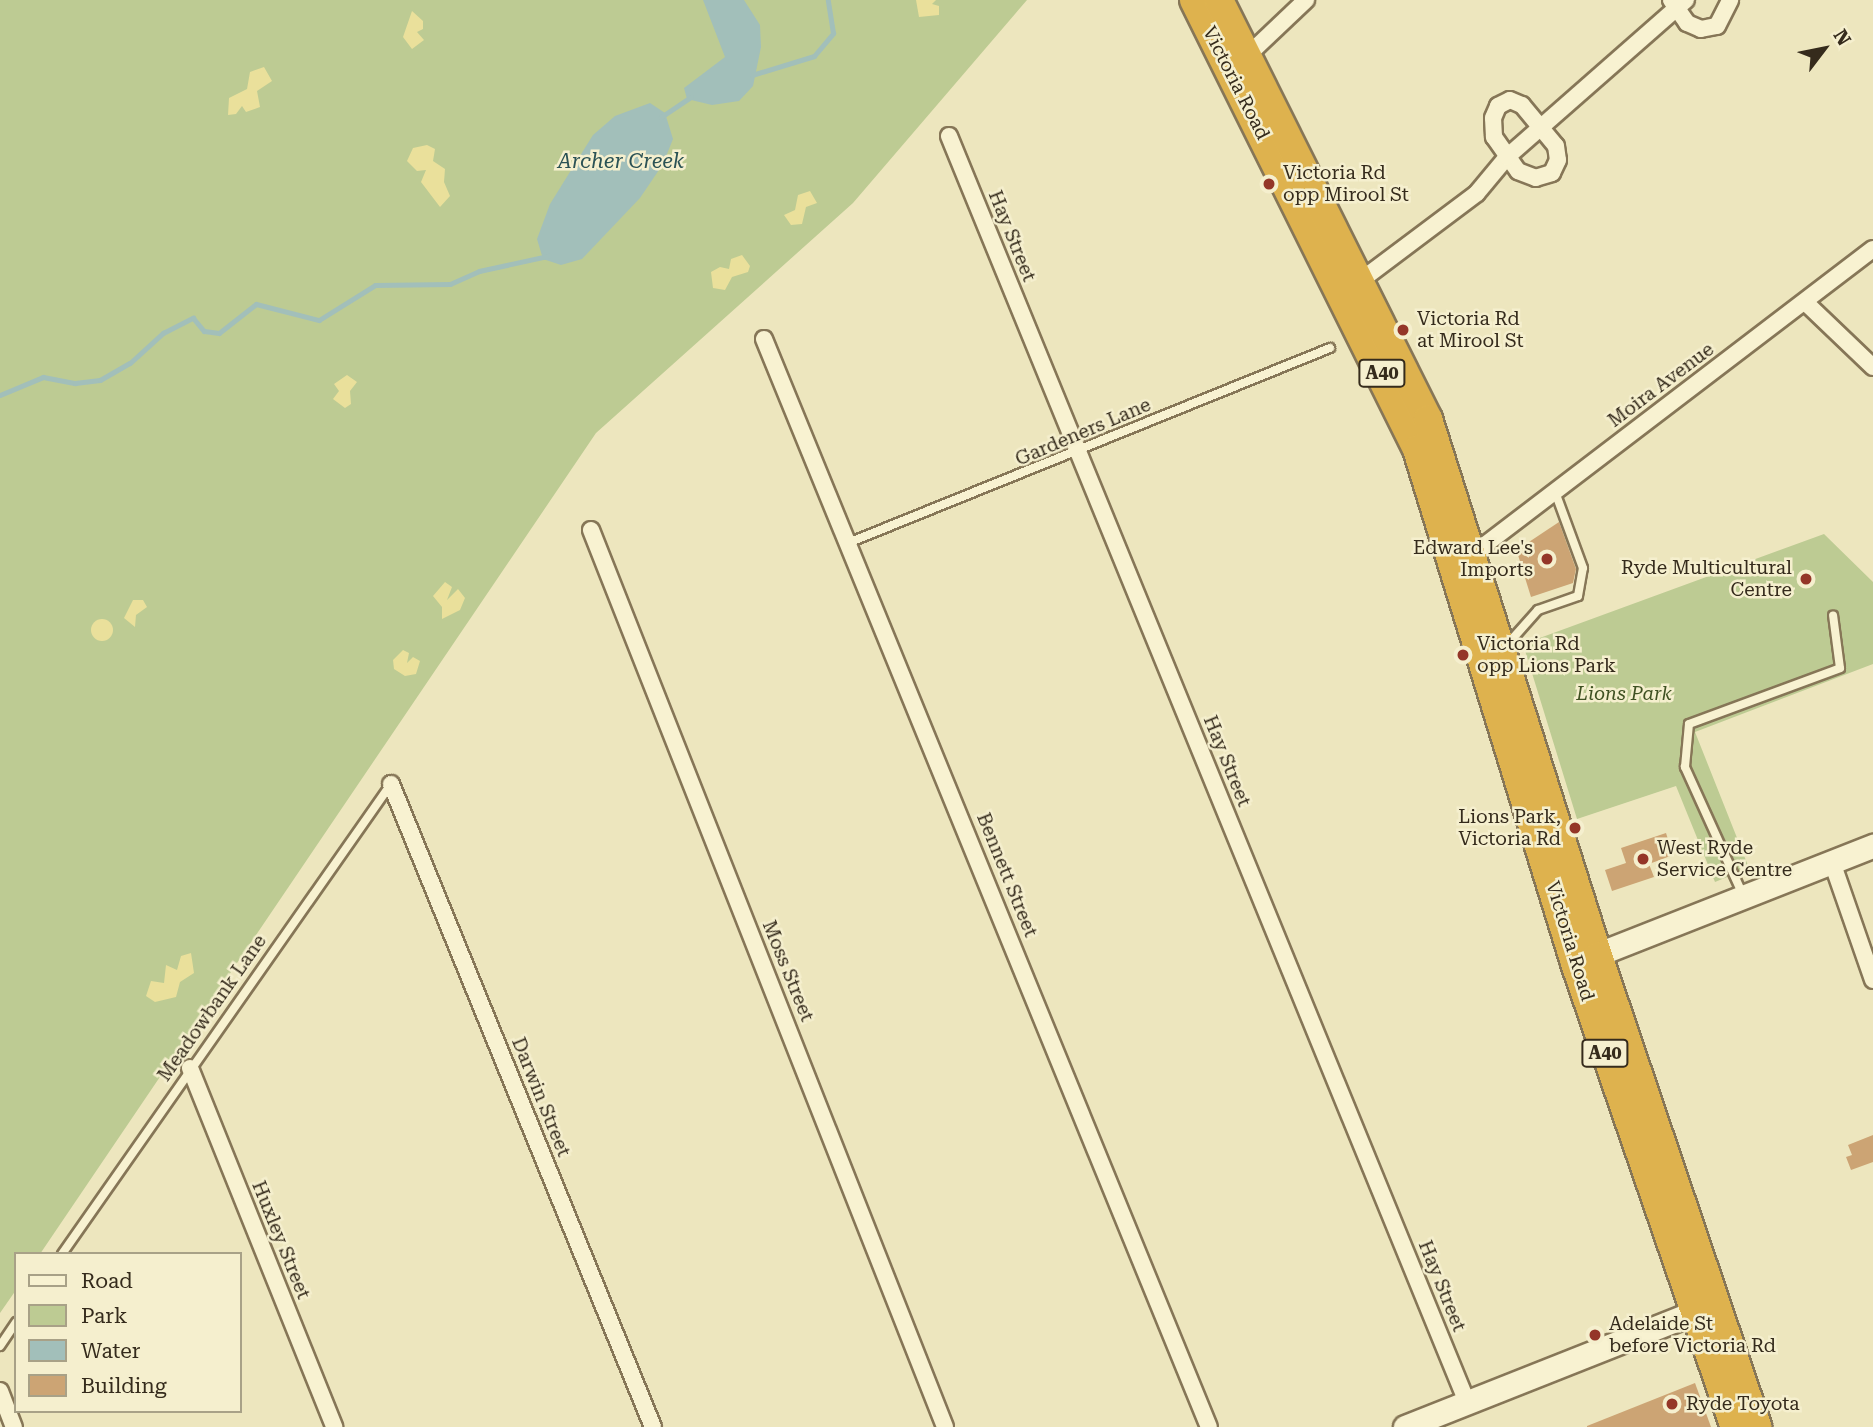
<!DOCTYPE html>
<html>
<head>
<meta charset="utf-8">
<style>
  body { margin:0 }
  #map { position:relative; width:1873px; height:1427px; overflow:hidden; background:#ede6be; font-family:"Roboto Serif",serif }
  div>[style] { position:absolute }
  [style*='--x'] { left:calc(var(--x)*1px); top:calc(var(--y)*1px); width:calc(var(--w)*1px); rotate:calc(var(--a)*1deg) }
  .green>* { inset:0; background:#bdcb93 }
  .sand>* { inset:0; background:#eae09b }
  .round { border-radius:50% }
  .water>* { inset:0; background:#a2bfba }
  .stream>* { height:5px; margin:-2.5px; padding:0 2.5px; transform-origin:2.5px; border-radius:2.5px; background:#a2bfba }
  .building>* { inset:0; background:#cca474 }
  .roads { filter:drop-shadow(2px 0 #867657) drop-shadow(-2px 0 #867657) drop-shadow(0 2px #867657) drop-shadow(0 -2px #867657) }
  .lane>* { height:8px; margin:-4px; padding:0 4px; transform-origin:4px; border-radius:4px; background:#f8f2d1 }
  .street>* { height:16px; margin:-8px; padding:0 8px; transform-origin:8px; border-radius:8px; background:#f8f2d1 }
  .secondary>* { height:23px; margin:-11.5px; padding:0 11.5px; transform-origin:11.5px; border-radius:11.5px; background:#f8f2d1 }
  .highway>* { height:28px; margin:-14px; padding:0 14px; transform-origin:14px; border-radius:14px; background:#deb24e }
  .dots>* { width:19px; height:19px; translate:-50% -50%; box-sizing:border-box; border:4px solid #f5efce; border-radius:50% }
  span { translate:-50% -50%; white-space:nowrap; text-align:center; line-height:1.15; -webkit-text-stroke:5px #f5efce; paint-order:stroke }
  .shield-label span { padding:2px 5px; background:#f5efce; border:2px solid; border-radius:5px; -webkit-text-stroke-width:0 }
  .shield-label { font-size:18px; color:#352b1c; font-weight:700 }
  .street-label { font-size:19px; color:#352b1c }
  .poi-label { font-size:19px; color:#352b1c }
  .left { translate:0 -50%; text-align:left }
  .right { translate:-100% -50%; text-align:right }
  .park-label { font-size:19px; color:#3f5122; font-style:italic }
  .water-label { font-size:21px; color:#2b5255; font-style:italic }
  .legend { position:absolute; left:14px; top:1252px; width:228px; height:161px; box-sizing:border-box; background:#f5efce; border:2px solid #a8a187; margin:0; padding:9px 12px; list-style:none; font-size:21px; color:#352b1c }
  .legend li { display:flex; align-items:center; gap:14px; height:35px }
  .legend b { width:35px; border:2px solid #a8a187 }
  .north { position:absolute; left:1789px; top:14px; width:70px; height:70px; -webkit-text-stroke:5px #f5efce; paint-order:stroke; rotate:58deg; font-size:19px; font-weight:700; line-height:28px; text-align:center; color:#352b1c }
  .north::after { content:''; display:block; margin:auto; width:24px; height:32px; background:#352b1c; clip-path:polygon(50% 0,100% 100%,50% 72%,0 100%) }
</style>
</head>
<body>
<div id="map">
  <div class="green">
    <div style="clip-path:polygon(0 0,1027px 0,853px 203px,596px 433px,40px 1254px,16px 1254px,16px 1290px,0 1313px)"></div>
    <div style="clip-path:polygon(1824px 534px,1873px 582px,1873px 664px,1695px 732px,1749px 868px,1715px 882px,1676px 786px,1577px 819px,1523px 644px)"></div>
  </div>
  <div class="sand">
    <div style="clip-path:polygon(916px 0,936px 0,932px 4px,939px 6px,939px 15px,919px 17px)"></div>
    <div style="clip-path:polygon(412px 11px,423px 21px,423px 29px,417px 32px,424px 40px,412px 49px,403px 37px)"></div>
    <div style="clip-path:polygon(264px 67px,272px 81px,257px 91px,260px 107px,246px 112px,242px 106px,236px 114px,228px 115px,229px 98px,247px 89px,250px 72px)"></div>
    <div style="clip-path:polygon(427px 145px,435px 149px,433px 161px,445px 169px,444px 182px,450px 196px,440px 207px,421px 182px,426px 170px,417px 171px,407px 161px,413px 148px)"></div>
    <div style="clip-path:polygon(810px 191px,817px 203px,806px 207px,802px 224px,791px 225px,784px 215px,795px 210px,798px 195px)"></div>
    <div style="clip-path:polygon(742px 255px,750px 266px,748px 272px,732px 277px,725px 290px,713px 288px,711px 272px,720px 267px,729px 269px,731px 259px)"></div>
    <div style="clip-path:polygon(347px 375px,357px 382px,350px 391px,351px 404px,345px 408px,333px 399px,339px 391px,334px 384px)"></div>
    <div style="clip-path:polygon(445px 582px,452px 587px,447px 600px,458px 589px,465px 598px,460px 610px,442px 619px,442px 607px,433px 596px)"></div>
    <div style="clip-path:polygon(133px 600px,143px 600px,147px 607px,136px 615px,135px 627px,124px 618px)"></div>
    <div class="round" style="left:91px;top:619px;width:22px;height:22px"></div>
    <div style="clip-path:polygon(403px 650px,409px 653px,407px 663px,413px 657px,420px 661px,416px 674px,405px 676px,394px 669px,393px 660px)"></div>
    <div style="clip-path:polygon(191px 953px,194px 973px,180px 982px,176px 997px,155px 1002px,146px 996px,151px 981px,164px 983px,166px 965px,177px 970px,181px 956px)"></div>
  </div>
  <div class="water">
    <div style="clip-path:polygon(703px 0,744px 0,760px 25px,761px 47px,753px 86px,739px 101px,712px 105px,687px 99px,684px 88px,725px 57px)"></div>
    <div style="clip-path:polygon(650px 103px,665px 113px,673px 139px,663px 164px,640px 198px,582px 259px,561px 265px,543px 259px,537px 239px,550px 204px,593px 135px,615px 116px)"></div>
  </div>
  <div class="stream">
    <div style="--x:752;--y:75;--w:65;--a:-17"></div>
    <div style="--x:814;--y:56;--w:30;--a:-50"></div>
    <div style="--x:833;--y:33;--w:33;--a:-99"></div>
    <div style="--x:661;--y:117;--w:36;--a:-34"></div>
    <div style="--x:0;--y:395;--w:47;--a:-22.7"></div>
    <div style="--x:43;--y:377;--w:33;--a:11"></div>
    <div style="--x:75;--y:383;--w:25;--a:-7"></div>
    <div style="--x:100;--y:380;--w:34;--a:-30"></div>
    <div style="--x:130;--y:363;--w:45;--a:-42.3"></div>
    <div style="--x:163;--y:333;--w:34;--a:-27"></div>
    <div style="--x:193;--y:318;--w:17;--a:50"></div>
    <div style="--x:204;--y:331;--w:15;--a:8"></div>
    <div style="--x:219;--y:333;--w:47;--a:-38.1"></div>
    <div style="--x:256;--y:304;--w:65;--a:14.3"></div>
    <div style="--x:319;--y:320;--w:66;--a:-32"></div>
    <div style="--x:375;--y:285;--w:75;--a:-0.8"></div>
    <div style="--x:450;--y:284;--w:32;--a:-24"></div>
    <div style="--x:479;--y:271;--w:71;--a:-12.3"></div>
  </div>
  <div class="building">
    <div style="clip-path:polygon(1559px 522px,1576px 569px,1573px 583px,1531px 597px,1518px 555px,1523px 546px)"></div>
    <div style="clip-path:polygon(1666px 833px,1673px 855px,1649px 864px,1654px 877px,1612px 891px,1605px 870px,1626px 863px,1621px 848px)"></div>
    <div style="clip-path:polygon(1873px 1135px,1873px 1162px,1851px 1170px,1846px 1157px,1852px 1155px,1848px 1145px)"></div>
    <div style="clip-path:polygon(1695px 1383px,1711px 1427px,1587px 1427px,1587px 1426px)"></div>
  </div>
  <div class="roads">
    <div class="lane">
      <div style="--x:848;--y:543;--w:520;--a:-22.03"></div>
      <div style="--x:1506;--y:646;--w:48;--a:-48.4"></div>
      <div style="--x:1538;--y:610;--w:42;--a:-19.3"></div>
      <div style="--x:1578;--y:596;--w:28;--a:-80"></div>
      <div style="--x:1583;--y:568;--w:81;--a:-110.2"></div>
      <div style="--x:1743;--y:895;--w:141;--a:-114.4"></div>
      <div style="--x:1685;--y:767;--w:43;--a:-84.7"></div>
      <div style="--x:1689;--y:724;--w:161;--a:-20.3"></div>
      <div style="--x:1840;--y:668;--w:53;--a:-97.5"></div>
      <div style="--x:62;--y:1254;--w:574;--a:-55.01"></div>
      <div style="--x:0;--y:1346;--w:29;--a:-56"></div>
    </div>
    <div class="street">
      <div style="--x:1671;--y:0;--w:28;--a:55"></div>
      <div style="--x:1687;--y:23;--w:15;--a:23"></div>
      <div style="--x:1701;--y:29;--w:16;--a:-11"></div>
      <div style="--x:1717;--y:26;--w:29;--a:-63"></div>
      <div style="--x:1248;--y:55;--w:80;--a:-43.5"></div>
      <div style="--x:1510;--y:100;--w:13;--a:23"></div>
      <div style="--x:1522;--y:105;--w:53;--a:50.3"></div>
      <div style="--x:1556;--y:146;--w:14;--a:82"></div>
      <div style="--x:1558;--y:160;--w:14;--a:115"></div>
      <div style="--x:1552;--y:173;--w:17;--a:163"></div>
      <div style="--x:1536;--y:178;--w:19;--a:-159"></div>
      <div style="--x:1518;--y:171;--w:42;--a:-125.2"></div>
      <div style="--x:1494;--y:137;--w:19;--a:-93"></div>
      <div style="--x:1493;--y:118;--w:13;--a:-67"></div>
      <div style="--x:1498;--y:106;--w:13;--a:-27"></div>
      <div style="--x:949;--y:136;--w:1368;--a:67.75"></div>
      <div style="--x:1360;--y:281;--w:146;--a:-36.9"></div>
      <div style="--x:1477;--y:193;--w:47;--a:-50.2"></div>
      <div style="--x:1507;--y:157;--w:238;--a:-41.3"></div>
      <div style="--x:1805;--y:302;--w:94;--a:43.7"></div>
      <div style="--x:764;--y:339;--w:1175;--a:67.76"></div>
      <div style="--x:591;--y:530;--w:964;--a:68.46"></div>
      <div style="--x:1473;--y:554;--w:503;--a:-37.33"></div>
      <div style="--x:391;--y:784;--w:694;--a:67.83"></div>
      <div style="--x:1832;--y:862;--w:125;--a:70.8"></div>
      <div style="--x:190;--y:1068;--w:387;--a:68.1"></div>
      <div style="--x:0;--y:1391;--w:39;--a:69"></div>
    </div>
    <div class="secondary">
      <div style="--x:1583;--y:960;--w:312;--a:-21.5"></div>
      <div style="--x:1405;--y:1427;--w:313;--a:-21.6"></div>
    </div>
    <div class="highway">
      <div style="--x:1194;--y:0;--w:501;--a:63.59"></div>
      <div style="--x:1417;--y:449;--w:538;--a:72.91"></div>
      <div style="--x:1575;--y:963;--w:491;--a:71"></div>
      <div style="--x:1219;--y:0;--w:468;--a:63.5"></div>
      <div style="--x:1428;--y:419;--w:563;--a:72.43"></div>
      <div style="--x:1598;--y:956;--w:497;--a:71.3"></div>
    </div>
  </div>
  <div class="dots">
    <div style="left:1269px;top:184px;background:#943628"></div>
    <div style="left:1403px;top:330px;background:#943628"></div>
    <div style="left:1547px;top:559px;background:#943628"></div>
    <div style="left:1806px;top:579px;background:#943628"></div>
    <div style="left:1463px;top:655px;background:#943628"></div>
    <div style="left:1575px;top:828px;background:#943628"></div>
    <div style="left:1643px;top:859px;background:#943628"></div>
    <div style="left:1595px;top:1335px;background:#943628"></div>
    <div style="left:1672px;top:1404px;background:#943628"></div>
  </div>
  <div class="shield-label">
    <span style="left:1382px;top:373px">A40</span>
    <span style="left:1605px;top:1053px">A40</span>
  </div>
  <div class="street-label">
    <span style="left:1236px;top:83px;rotate:63deg">Victoria Road</span>
    <span style="left:1012px;top:236px;rotate:68deg">Hay Street</span>
    <span style="left:1661px;top:385px;rotate:-37deg">Moira Avenue</span>
    <span style="left:1083px;top:432px;rotate:-23deg">Gardeners Lane</span>
    <span style="left:1227px;top:761px;rotate:68deg">Hay Street</span>
    <span style="left:1007px;top:875px;rotate:68deg">Bennett Street</span>
    <span style="left:1570px;top:941px;rotate:73deg">Victoria Road</span>
    <span style="left:788px;top:971px;rotate:68deg">Moss Street</span>
    <span style="left:212px;top:1008px;rotate:-55deg">Meadowbank Lane</span>
    <span style="left:541px;top:1097px;rotate:68deg">Darwin Street</span>
    <span style="left:281px;top:1240px;rotate:68deg">Huxley Street</span>
    <span style="left:1442px;top:1286px;rotate:68deg">Hay Street</span>
  </div>
  <div class="poi-label">
    <span class="left" style="left:1283px;top:184px">Victoria Rd<br>opp Mirool St</span>
    <span class="left" style="left:1417px;top:330px">Victoria Rd<br>at Mirool St</span>
    <span class="right" style="left:1533px;top:559px">Edward Lee's<br>Imports</span>
    <span class="right" style="left:1792px;top:579px">Ryde Multicultural<br>Centre</span>
    <span class="left" style="left:1477px;top:655px">Victoria Rd<br>opp Lions Park</span>
    <span class="right" style="left:1561px;top:828px">Lions Park,<br>Victoria Rd</span>
    <span class="left" style="left:1657px;top:859px">West Ryde<br>Service Centre</span>
    <span class="left" style="left:1609px;top:1335px">Adelaide St<br>before Victoria Rd</span>
    <span class="left" style="left:1686px;top:1404px">Ryde Toyota</span>
  </div>
  <div class="park-label">
    <span style="left:1624px;top:694px">Lions Park</span>
  </div>
  <div class="water-label">
    <span style="left:621px;top:161px">Archer Creek</span>
  </div>
  <ul class="legend">
  <li><b style="height:9px;background:#f8f2d1"></b>Road</li>
  <li><b style="height:19px;background:#bdcb93"></b>Park</li>
  <li><b style="height:19px;background:#a2bfba"></b>Water</li>
  <li><b style="height:19px;background:#cca474"></b>Building</li>
  </ul>
  <div class="north">N</div>
</div>
</body>
</html>
